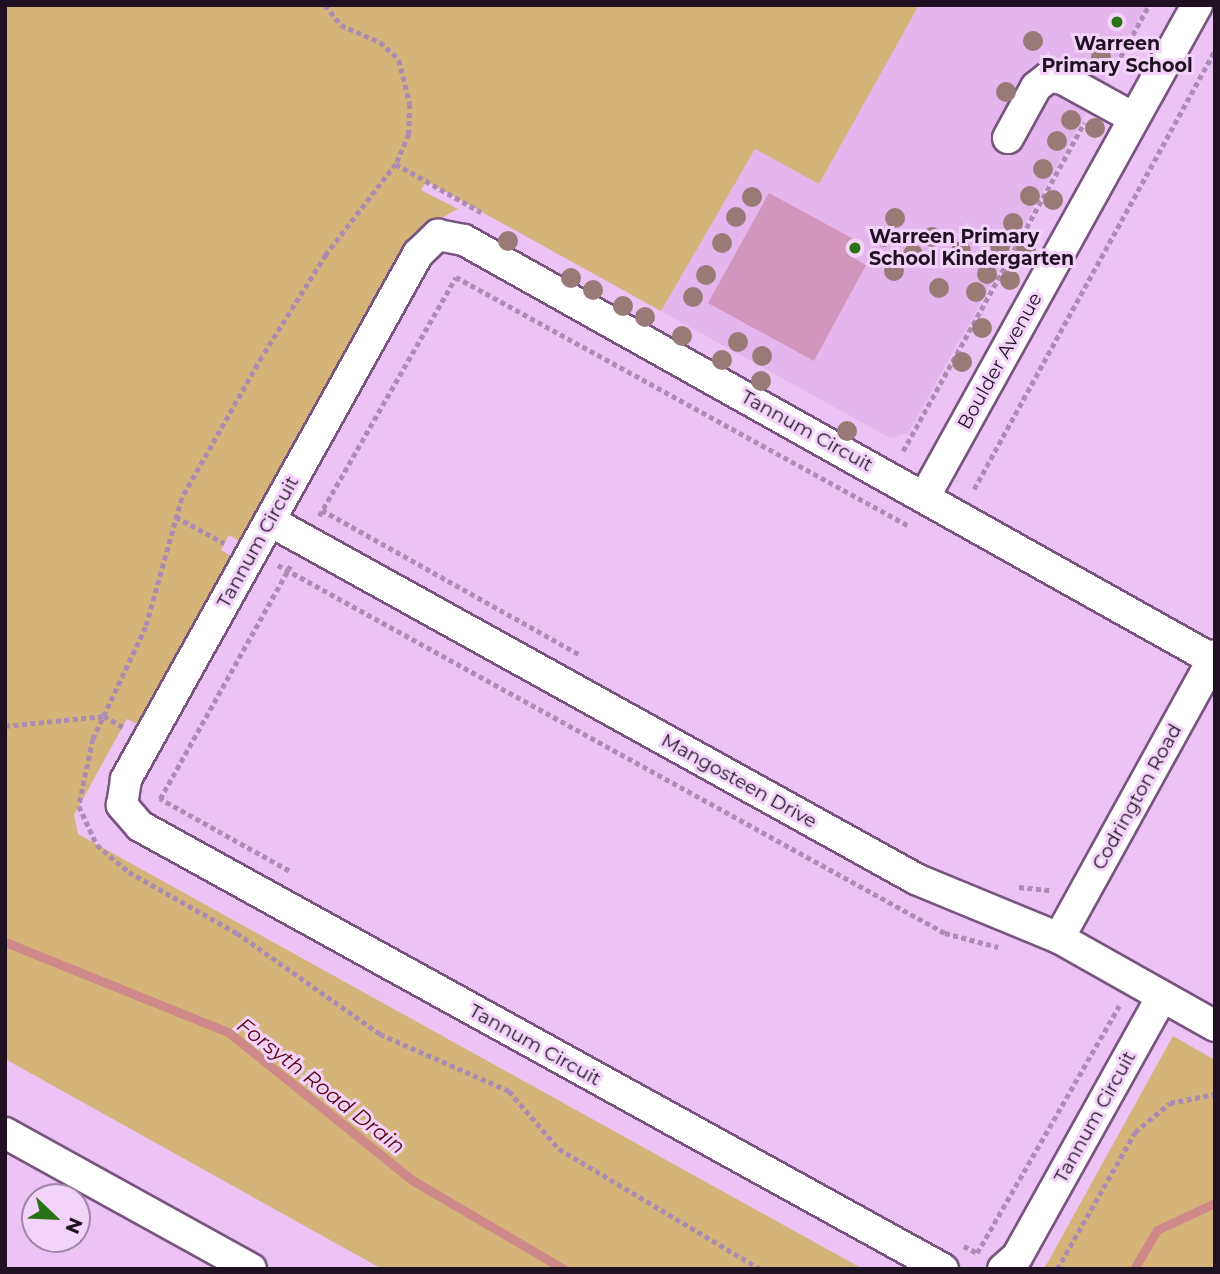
<!DOCTYPE html>
<html>
<head>
<meta charset="utf-8">
<style>
  body { margin:0 }
  #map { position:relative; width:1220px; height:1274px; overflow:hidden; background:#ecc3f4; font-family:Montserrat,sans-serif }
  div>[style] { position:absolute }
  [style*='--x'] { left:calc(var(--x)*1px); top:calc(var(--y)*1px); width:calc(var(--w)*1px); rotate:calc(var(--a)*1deg) }
  .built>* { inset:0; background:#e4b6ed }
  .green>* { inset:0; background:#d5b47a }
  .stream>* { height:9px; margin:-4.5px; padding:0 4.5px; transform-origin:4.5px; border-radius:4.5px; background:#ce8988 }
  .building>* { inset:0; background:#d196bc }
  .path>* { height:4.5px; margin-top:-2.25px; transform-origin:0; background:repeating-linear-gradient(90deg,#ad8cb3 0 5px,transparent 0 8.5px) }
  .roads { filter:drop-shadow(2px 0 #78547f) drop-shadow(-2px 0 #78547f) drop-shadow(0 2px #78547f) drop-shadow(0 -2px #78547f) }
  .minor>* { height:30px; margin:-15px; padding:0 15px; transform-origin:15px; border-radius:15px; background:#fff }
  .trees>* { width:20px; height:20px; margin:-10px; border-radius:50%; background:#9a7a77 }
  .dots>* { width:19px; height:19px; translate:-50% -50%; box-sizing:border-box; border:4px solid #f4d3fb; border-radius:50% }
  span { translate:-50% -50%; white-space:nowrap; text-align:center; line-height:1.15; -webkit-text-stroke:6px #f4d3fb; paint-order:stroke }
  .poi-label { font-size:19px; color:#1f1122; font-weight:700 }
  .left { translate:0 -50%; text-align:left }
  .street-label { font-size:19px; color:#1f1122 }
  .water-label { font-size:21px; color:#5b0514; font-style:italic }
  .frame { position:absolute; inset:0; border:7px solid #1f1122; pointer-events:none }
  .north { position:absolute; left:21px; top:1183px; width:70px; height:70px; box-sizing:border-box; background:#f4d3fb; border:2px solid #9f85a4; border-radius:50%; rotate:113deg; font-size:19px; font-weight:700; line-height:28px; text-align:center; color:#1f1122 }
  .north::after { content:''; display:block; margin:auto; width:24px; height:32px; background:#297317; clip-path:polygon(50% 0,100% 100%,50% 72%,0 100%) }
</style>
</head>
<body>
<div id="map">
  <div class="built">
    <div style="clip-path:polygon(413px 5px,1146px 5px,908px 433px,890px 438px,426px 181px)"></div>
  </div>
  <div class="green">
    <div style="clip-path:polygon(5px 5px,919px 5px,819px 184px,755px 149px,661px 311px,426px 181px,421px 190px,458px 209px,415px 232px,244px 544px,229px 535px,221px 550px,236px 559px,142px 726px,127px 719px,74px 815px,78px 834px,863px 1269px,382px 1269px,5px 1059px)"></div>
    <div style="clip-path:polygon(1173px 1036px,1215px 1060px,1215px 1269px,1044px 1269px)"></div>
  </div>
  <div class="stream">
    <div style="--x:5;--y:942;--w:240;--a:22"></div>
    <div style="--x:228;--y:1032;--w:236;--a:38.8"></div>
    <div style="--x:412;--y:1180;--w:176;--a:30.4"></div>
    <div style="--x:1134;--y:1269;--w:45;--a:-59.5"></div>
    <div style="--x:1157;--y:1230;--w:64;--a:-25"></div>
  </div>
  <div class="building">
    <div style="clip-path:polygon(769px 193px,859px 242px,852px 257px,866px 265px,814px 361px,708px 303px)"></div>
  </div>
  <div class="path">
    <div style="--x:325;--y:5;--w:26;--a:51"></div>
    <div style="--x:341;--y:25;--w:43;--a:23.6"></div>
    <div style="--x:380;--y:42;--w:26;--a:43"></div>
    <div style="--x:399;--y:60;--w:45;--a:76"></div>
    <div style="--x:410;--y:104;--w:30;--a:92"></div>
    <div style="--x:409;--y:134;--w:33;--a:113"></div>
    <div style="--x:396;--y:164;--w:115;--a:127.6"></div>
    <div style="--x:326;--y:255;--w:120;--a:122.1"></div>
    <div style="--x:262;--y:357;--w:162;--a:119.6"></div>
    <div style="--x:182;--y:498;--w:134;--a:105.6"></div>
    <div style="--x:146;--y:627;--w:124;--a:115.3"></div>
    <div style="--x:93;--y:739;--w:68;--a:101.8"></div>
    <div style="--x:79;--y:806;--w:43;--a:65.2"></div>
    <div style="--x:97;--y:845;--w:42;--a:40.2"></div>
    <div style="--x:129;--y:872;--w:124;--a:29.5"></div>
    <div style="--x:237;--y:933;--w:175;--a:35.2"></div>
    <div style="--x:380;--y:1034;--w:141;--a:23.8"></div>
    <div style="--x:509;--y:1091;--w:77;--a:49.2"></div>
    <div style="--x:559;--y:1149;--w:234;--a:30.8"></div>
    <div style="--x:1112;--y:72;--w:77;--a:-61.1"></div>
    <div style="--x:396;--y:164;--w:98;--a:29.5"></div>
    <div style="--x:903;--y:451;--w:375;--a:-61.1"></div>
    <div style="--x:974;--y:489;--w:501;--a:-61.23"></div>
    <div style="--x:322;--y:510;--w:296;--a:29.3"></div>
    <div style="--x:319;--y:516;--w:275;--a:-60.2"></div>
    <div style="--x:456;--y:277;--w:517;--a:28.8"></div>
    <div style="--x:176;--y:517;--w:55;--a:28.4"></div>
    <div style="--x:278;--y:565;--w:762;--a:28.89"></div>
    <div style="--x:945;--y:933;--w:55;--a:14.8"></div>
    <div style="--x:5;--y:726;--w:100;--a:-5.8"></div>
    <div style="--x:104;--y:716;--w:22;--a:30"></div>
    <div style="--x:289;--y:871;--w:148;--a:-150.8"></div>
    <div style="--x:160;--y:799;--w:267;--a:-60.8"></div>
    <div style="--x:1019;--y:887;--w:31;--a:6"></div>
    <div style="--x:964;--y:1246;--w:15;--a:28"></div>
    <div style="--x:977;--y:1253;--w:285;--a:-60.1"></div>
    <div style="--x:1057;--y:1269;--w:158;--a:-60.3"></div>
    <div style="--x:1135;--y:1132;--w:45;--a:-39.6"></div>
    <div style="--x:1170;--y:1103;--w:46;--a:-11.3"></div>
  </div>
  <div class="roads">
    <div class="minor">
      <div style="--x:1008;--y:138;--w:58;--a:-61.2"></div>
      <div style="--x:1036;--y:87;--w:16;--a:-38"></div>
      <div style="--x:1049;--y:77;--w:14;--a:8"></div>
      <div style="--x:1063;--y:79;--w:81;--a:28.8"></div>
      <div style="--x:925;--y:496;--w:561;--a:-61.01"></div>
      <div style="--x:270;--y:521;--w:739;--a:28.99"></div>
      <div style="--x:916;--y:879;--w:155;--a:22.4"></div>
      <div style="--x:1059;--y:938;--w:179;--a:29.4"></div>
      <div style="--x:1059;--y:938;--w:323;--a:-61.1"></div>
      <div style="--x:5;--y:1133;--w:281;--a:28.9"></div>
      <div style="--x:943;--y:1269;--w:917;--a:-151.12"></div>
      <div style="--x:140;--y:826;--w:28;--a:-131"></div>
      <div style="--x:122;--y:805;--w:26;--a:-81"></div>
      <div style="--x:126;--y:779;--w:601;--a:-60.92"></div>
      <div style="--x:418;--y:254;--w:28;--a:-44"></div>
      <div style="--x:438;--y:235;--w:26;--a:11"></div>
      <div style="--x:464;--y:240;--w:857;--a:29.26"></div>
      <div style="--x:1003;--y:1269;--w:18;--a:-41"></div>
      <div style="--x:1017;--y:1257;--w:298;--a:-60.9"></div>
    </div>
  </div>
  <div class="trees">
    <div style="left:1033px;top:41px"></div>
    <div style="left:1101px;top:57px"></div>
    <div style="left:1006px;top:92px"></div>
    <div style="left:1071px;top:120px"></div>
    <div style="left:1095px;top:128px"></div>
    <div style="left:1057px;top:141px"></div>
    <div style="left:1043px;top:169px"></div>
    <div style="left:1030px;top:196px"></div>
    <div style="left:752px;top:197px"></div>
    <div style="left:1053px;top:200px"></div>
    <div style="left:736px;top:217px"></div>
    <div style="left:895px;top:218px"></div>
    <div style="left:1013px;top:223px"></div>
    <div style="left:884px;top:237px"></div>
    <div style="left:932px;top:237px"></div>
    <div style="left:508px;top:241px"></div>
    <div style="left:722px;top:243px"></div>
    <div style="left:1000px;top:246px"></div>
    <div style="left:1026px;top:248px"></div>
    <div style="left:961px;top:251px"></div>
    <div style="left:913px;top:254px"></div>
    <div style="left:894px;top:271px"></div>
    <div style="left:987px;top:274px"></div>
    <div style="left:706px;top:275px"></div>
    <div style="left:571px;top:278px"></div>
    <div style="left:1010px;top:280px"></div>
    <div style="left:939px;top:288px"></div>
    <div style="left:593px;top:290px"></div>
    <div style="left:976px;top:292px"></div>
    <div style="left:693px;top:297px"></div>
    <div style="left:623px;top:306px"></div>
    <div style="left:645px;top:317px"></div>
    <div style="left:982px;top:328px"></div>
    <div style="left:682px;top:336px"></div>
    <div style="left:738px;top:342px"></div>
    <div style="left:762px;top:356px"></div>
    <div style="left:722px;top:360px"></div>
    <div style="left:962px;top:362px"></div>
    <div style="left:761px;top:381px"></div>
    <div style="left:847px;top:431px"></div>
  </div>
  <div class="dots">
    <div style="left:1117px;top:22px;background:#297317"></div>
    <div style="left:855px;top:248px;background:#297317"></div>
  </div>
  <div class="poi-label">
    <span style="left:1117px;top:55px">Warreen<br>Primary School</span>
    <span class="left" style="left:869px;top:248px">Warreen Primary<br>School Kindergarten</span>
  </div>
  <div class="street-label">
    <span style="left:1000px;top:361px;rotate:-61deg">Boulder Avenue</span>
    <span style="left:807px;top:431px;rotate:29deg">Tannum Circuit</span>
    <span style="left:258px;top:542px;rotate:-61deg">Tannum Circuit</span>
    <span style="left:739px;top:781px;rotate:29deg">Mangosteen Drive</span>
    <span style="left:1137px;top:797px;rotate:-61deg">Codrington Road</span>
    <span style="left:535px;top:1045px;rotate:29deg">Tannum Circuit</span>
    <span style="left:1095px;top:1117px;rotate:-61deg">Tannum Circuit</span>
  </div>
  <div class="water-label">
    <span style="left:321px;top:1086px;rotate:38deg">Forsyth Road Drain</span>
  </div>
  <div class="frame"></div>
  <div class="north">N</div>
</div>
</body>
</html>
